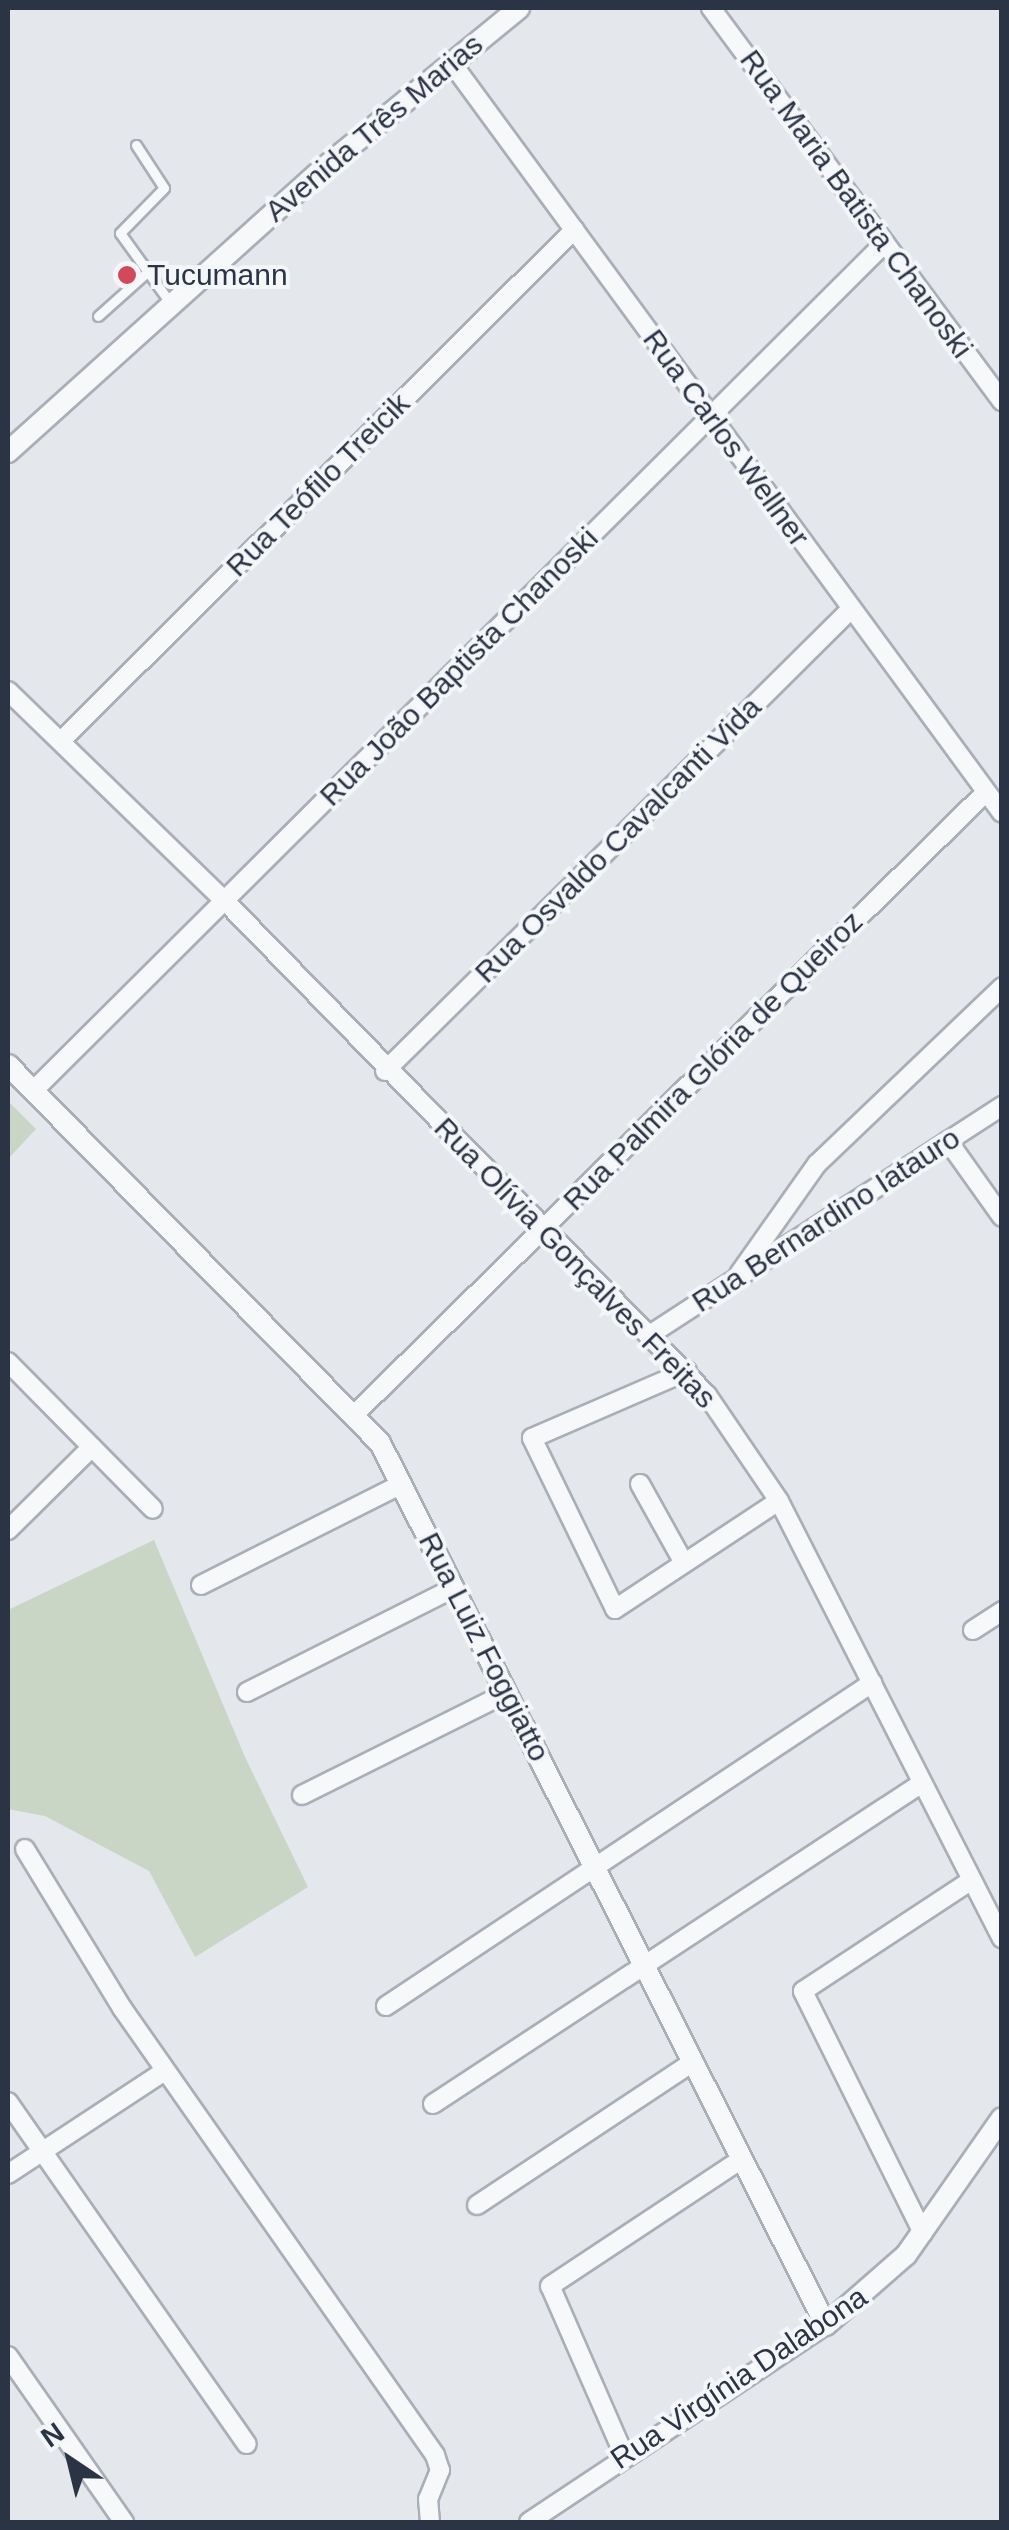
<!DOCTYPE html>
<html>
<head>
<meta charset="utf-8">
<style>
  body { margin:0 }
  #map { position:relative; width:1009px; height:2530px; overflow:hidden; background:#e4e7ec; font-family:Arial,sans-serif }
  div>[style] { position:absolute }
  [style*='--x'] { left:calc(var(--x)*1px); top:calc(var(--y)*1px); width:calc(var(--w)*1px); rotate:calc(var(--a)*1deg) }
  .green>* { inset:0; background:#c9d6c5 }
  .roads { filter:drop-shadow(2px 0 #a9aeb7) drop-shadow(-2px 0 #a9aeb7) drop-shadow(0 2px #a9aeb7) drop-shadow(0 -2px #a9aeb7) }
  .service>* { height:9px; margin:-4.5px; padding:0 4.5px; transform-origin:4.5px; border-radius:4.5px; background:#f7f8fa }
  .minor>* { height:18px; margin:-9px; padding:0 9px; transform-origin:9px; border-radius:9px; background:#f7f8fa }
  .tertiary>* { height:20px; margin:-10px; padding:0 10px; transform-origin:10px; border-radius:10px; background:#f7f8fa }
  .dots>* { width:28px; height:28px; translate:-50% -50%; box-sizing:border-box; border:5px solid #f4f6f9; border-radius:50% }
  span { translate:-50% -50%; white-space:nowrap; text-align:center; line-height:1.15; -webkit-text-stroke:8px #f4f6f9; paint-order:stroke }
  .street-label { font-size:30px; color:#2b3445 }
  .poi-label { font-size:30px; color:#2b3445 }
  .left { translate:0 -50%; text-align:left }
  .frame { position:absolute; inset:0; border:10px solid #2b3445; pointer-events:none }
  .north { position:absolute; left:20px; top:2410px; width:100px; height:100px; -webkit-text-stroke:8px #f4f6f9; paint-order:stroke; rotate:325deg; font-size:28px; font-weight:700; line-height:40px; text-align:center; color:#2b3445 }
  .north::after { content:''; display:block; margin:auto; width:35px; height:45px; background:#2b3445; clip-path:polygon(50% 0,100% 100%,50% 72%,0 100%) }
</style>
</head>
<body>
<div id="map">
  <div class="green">
    <div style="clip-path:polygon(8px 1101px,36px 1129px,8px 1159px)"></div>
    <div style="clip-path:polygon(154px 1540px,245px 1757px,308px 1887px,195px 1957px,149px 1871px,45px 1816px,8px 1809px,8px 1610px)"></div>
  </div>
  <div class="roads">
    <div class="service">
      <div style="--x:136;--y:145;--w:51;--a:56.9"></div>
      <div style="--x:164;--y:188;--w:63;--a:134.4"></div>
      <div style="--x:120;--y:233;--w:87;--a:54.3"></div>
      <div style="--x:98;--y:316;--w:63;--a:-41.8"></div>
    </div>
    <div class="minor">
      <div style="--x:711;--y:8;--w:489;--a:53.5"></div>
      <div style="--x:451;--y:62;--w:931;--a:53.73"></div>
      <div style="--x:8;--y:691;--w:301;--a:44.1"></div>
      <div style="--x:224;--y:900;--w:692;--a:45.7"></div>
      <div style="--x:707;--y:1395;--w:128;--a:55.8"></div>
      <div style="--x:779;--y:1501;--w:491;--a:63"></div>
      <div style="--x:62;--y:740;--w:723;--a:-44.89"></div>
      <div style="--x:385;--y:1071;--w:656;--a:-44.75"></div>
      <div style="--x:33;--y:1091;--w:1202;--a:-44.87"></div>
      <div style="--x:948;--y:1141;--w:93;--a:54.6"></div>
      <div style="--x:739;--y:1274;--w:135;--a:-54.7"></div>
      <div style="--x:817;--y:1164;--w:256;--a:-43.7"></div>
      <div style="--x:651;--y:1334;--w:419;--a:-33"></div>
      <div style="--x:8;--y:1362;--w:206;--a:45.4"></div>
      <div style="--x:687;--y:1371;--w:169;--a:156.6"></div>
      <div style="--x:532;--y:1438;--w:190;--a:64.1"></div>
      <div style="--x:615;--y:1609;--w:196;--a:-33.4"></div>
      <div style="--x:355;--y:1414;--w:885;--a:-44.59"></div>
      <div style="--x:640;--y:1484;--w:90;--a:60.9"></div>
      <div style="--x:8;--y:1530;--w:118;--a:-44.7"></div>
      <div style="--x:201;--y:1585;--w:225;--a:-26.7"></div>
      <div style="--x:973;--y:1630;--w:35;--a:-33"></div>
      <div style="--x:247;--y:1692;--w:232;--a:-26.7"></div>
      <div style="--x:302;--y:1795;--w:229;--a:-26.5"></div>
      <div style="--x:25;--y:1849;--w:186;--a:58.6"></div>
      <div style="--x:122;--y:2008;--w:546;--a:55"></div>
      <div style="--x:435;--y:2455;--w:16;--a:72"></div>
      <div style="--x:440;--y:2470;--w:31;--a:112"></div>
      <div style="--x:428;--y:2499;--w:23;--a:85"></div>
      <div style="--x:386;--y:2006;--w:584;--a:-33.61"></div>
      <div style="--x:8;--y:2102;--w:417;--a:55.1"></div>
      <div style="--x:433;--y:2104;--w:585;--a:-33.28"></div>
      <div style="--x:8;--y:2174;--w:188;--a:-33.3"></div>
      <div style="--x:477;--y:2205;--w:259;--a:-33.5"></div>
      <div style="--x:923;--y:2233;--w:270;--a:-116.4"></div>
      <div style="--x:803;--y:1991;--w:202;--a:-33.3"></div>
      <div style="--x:8;--y:2356;--w:203;--a:55.1"></div>
      <div style="--x:624;--y:2455;--w:184;--a:-113.6"></div>
      <div style="--x:550;--y:2286;--w:230;--a:-33.5"></div>
      <div style="--x:529;--y:2522;--w:356;--a:-33.6"></div>
    </div>
    <div class="tertiary">
      <div style="--x:8;--y:452;--w:426;--a:-42"></div>
      <div style="--x:325;--y:167;--w:251;--a:-39.3"></div>
      <div style="--x:8;--y:1065;--w:530;--a:45.46"></div>
      <div style="--x:380;--y:1443;--w:988;--a:63.18"></div>
      <div style="--x:826;--y:2325;--w:106;--a:-41.2"></div>
      <div style="--x:906;--y:2255;--w:167;--a:-55"></div>
    </div>
  </div>
  <div class="dots">
    <div style="left:127px;top:275px;background:#d1495b"></div>
  </div>
  <div class="street-label">
    <span style="left:374px;top:128px;rotate:-40deg">Avenida Três Marias</span>
    <span style="left:856px;top:204px;rotate:54deg">Rua Maria Batista Chanoski</span>
    <span style="left:726px;top:438px;rotate:54deg">Rua Carlos Wellner</span>
    <span style="left:318px;top:485px;rotate:-45deg">Rua Teófilo Treicik</span>
    <span style="left:459px;top:667px;rotate:-45deg">Rua João Baptista Chanoski</span>
    <span style="left:618px;top:840px;rotate:-45deg">Rua Osvaldo Cavalcanti Vida</span>
    <span style="left:713px;top:1061px;rotate:-45deg">Rua Palmira Glória de Queiroz</span>
    <span style="left:826px;top:1220px;rotate:-33deg">Rua Bernardino Iatauro</span>
    <span style="left:575px;top:1263px;rotate:46deg">Rua Olívia Gonçalves Freitas</span>
    <span style="left:484px;top:1647px;rotate:63deg">Rua Luiz Foggiatto</span>
    <span style="left:739px;top:2378px;rotate:-34deg">Rua Virgínia Dalabona</span>
  </div>
  <div class="poi-label">
    <span class="left" style="left:147px;top:275px">Tucumann</span>
  </div>
  <div class="frame"></div>
  <div class="north">N</div>
</div>
</body>
</html>
